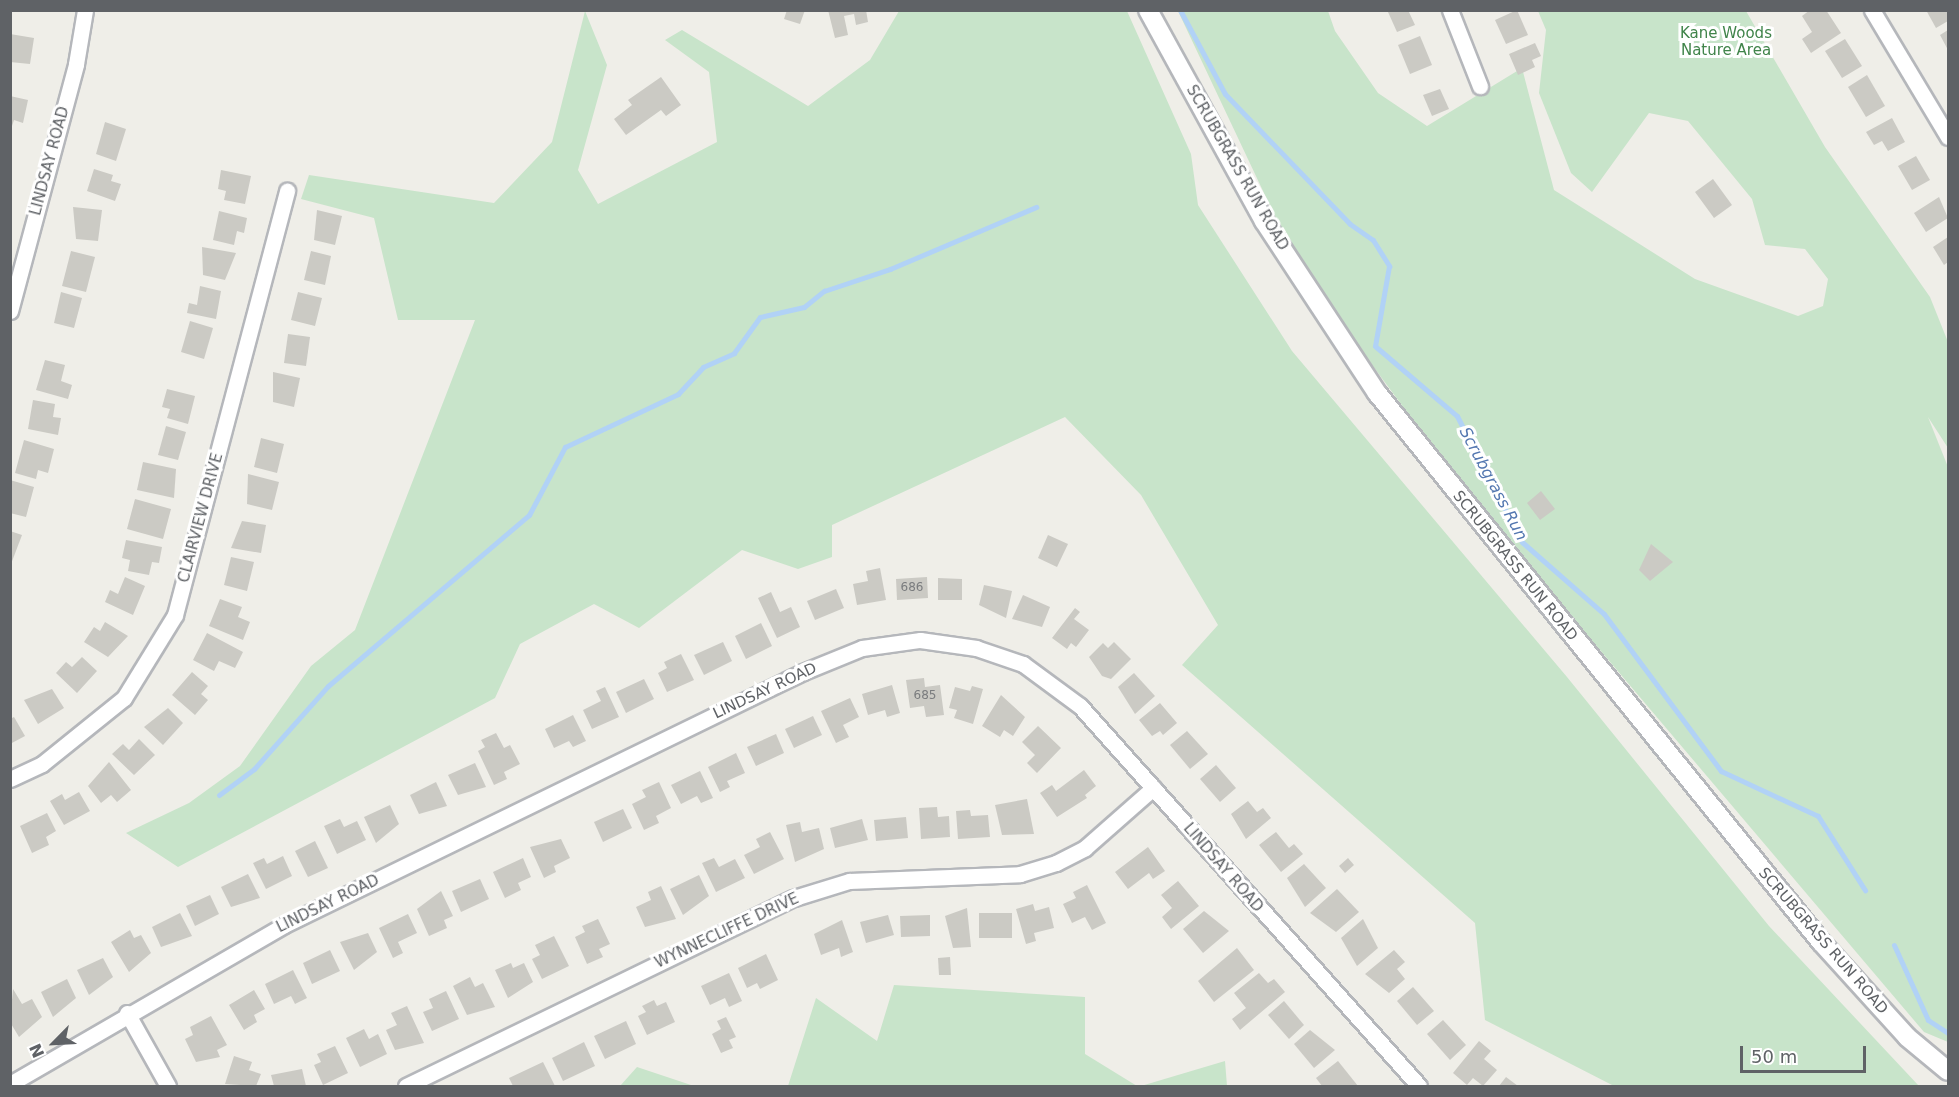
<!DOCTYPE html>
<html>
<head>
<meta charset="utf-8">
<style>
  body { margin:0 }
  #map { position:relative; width:1959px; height:1097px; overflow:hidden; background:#efeee8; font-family:"DejaVu Sans",sans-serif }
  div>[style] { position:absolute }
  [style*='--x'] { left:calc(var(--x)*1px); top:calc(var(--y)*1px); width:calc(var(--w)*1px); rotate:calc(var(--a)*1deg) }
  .green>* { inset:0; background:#c8e4ca }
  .stream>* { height:5px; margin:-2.5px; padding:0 2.5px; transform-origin:2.5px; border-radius:2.5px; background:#b1d2f6 }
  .building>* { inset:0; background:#cbcac4 }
  .roads { filter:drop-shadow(2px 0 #b5b7bb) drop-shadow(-2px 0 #b5b7bb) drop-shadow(0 2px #b5b7bb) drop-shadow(0 -2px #b5b7bb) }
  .minor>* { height:15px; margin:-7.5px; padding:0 7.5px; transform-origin:7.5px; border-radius:7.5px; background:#fff }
  .tertiary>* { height:18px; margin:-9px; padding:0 9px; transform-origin:9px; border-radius:9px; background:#fff }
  span { translate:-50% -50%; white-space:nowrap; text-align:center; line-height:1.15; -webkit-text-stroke:6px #fff; paint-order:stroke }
  .number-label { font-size:12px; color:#7a7c7e }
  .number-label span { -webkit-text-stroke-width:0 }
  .park-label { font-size:15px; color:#40844a }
  .street-label { font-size:15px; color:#5f6266 }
  .water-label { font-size:16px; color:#5377b0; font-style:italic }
  .frame { position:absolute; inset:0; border:12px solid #5f6266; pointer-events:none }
  .north { position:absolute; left:24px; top:1013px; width:60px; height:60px; -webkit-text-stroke:4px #fff; paint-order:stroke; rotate:246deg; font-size:16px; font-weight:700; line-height:24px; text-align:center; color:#5f6266 }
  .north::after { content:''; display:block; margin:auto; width:21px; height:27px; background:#5f6266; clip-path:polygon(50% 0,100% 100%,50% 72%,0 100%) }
  .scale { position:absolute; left:1740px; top:1046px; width:126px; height:27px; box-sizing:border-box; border:3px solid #5f6266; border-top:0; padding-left:8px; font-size:18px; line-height:21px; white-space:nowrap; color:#5f6266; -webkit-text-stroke:4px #fff; paint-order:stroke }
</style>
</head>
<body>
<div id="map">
  <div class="green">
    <div style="clip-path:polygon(585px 11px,607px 65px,578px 170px,598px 204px,717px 142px,709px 72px,665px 40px,682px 30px,808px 106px,870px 60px,899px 11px,1127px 11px,1191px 154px,1198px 205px,1292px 351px,1567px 677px,1769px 926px,1919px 1086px,1614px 1086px,1485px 1020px,1475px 923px,1182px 665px,1218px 625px,1141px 495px,1065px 417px,832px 525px,832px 557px,798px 569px,742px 550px,639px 628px,594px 604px,520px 644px,495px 698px,178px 867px,126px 833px,189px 803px,240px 766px,311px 666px,355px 630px,475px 320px,398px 320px,374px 218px,301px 199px,309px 175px,494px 203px,552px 142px)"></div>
    <div style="clip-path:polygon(1178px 11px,1328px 11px,1335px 31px,1378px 93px,1427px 126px,1522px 68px,1554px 190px,1695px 279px,1798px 316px,1823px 306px,1828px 279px,1805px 249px,1765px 245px,1752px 199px,1688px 121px,1649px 113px,1592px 192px,1571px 173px,1539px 93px,1546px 30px,1538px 11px,1746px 11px,1825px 147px,1930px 297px,1948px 342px,1948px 448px,1928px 417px,1948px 467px,1948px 1042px,1924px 1032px,1465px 491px,1297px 263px)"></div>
    <div style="clip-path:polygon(894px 985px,1085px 997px,1085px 1054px,1137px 1086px,788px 1086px,816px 998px,877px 1041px)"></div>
    <div style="clip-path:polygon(1225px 1061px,1227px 1086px,1141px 1086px)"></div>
    <div style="clip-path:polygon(637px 1067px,694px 1086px,620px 1086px)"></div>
  </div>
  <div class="stream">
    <div style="--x:1180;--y:10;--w:95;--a:61.8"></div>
    <div style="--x:1225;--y:94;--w:180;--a:46.1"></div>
    <div style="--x:1350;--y:224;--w:28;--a:35"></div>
    <div style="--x:1373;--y:240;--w:31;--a:58"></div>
    <div style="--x:1389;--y:266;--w:81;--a:99.9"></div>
    <div style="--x:1375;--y:346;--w:108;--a:40.5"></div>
    <div style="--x:1457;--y:416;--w:142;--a:62.7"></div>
    <div style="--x:1522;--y:542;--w:109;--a:41.3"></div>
    <div style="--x:1604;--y:614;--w:196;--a:53.3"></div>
    <div style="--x:1721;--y:771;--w:107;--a:24.9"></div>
    <div style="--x:1818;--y:816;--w:88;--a:57.6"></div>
    <div style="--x:219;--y:795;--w:44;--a:-36.6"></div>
    <div style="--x:254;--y:769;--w:111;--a:-48.3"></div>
    <div style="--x:328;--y:686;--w:264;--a:-40.4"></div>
    <div style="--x:529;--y:515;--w:77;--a:-62.1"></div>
    <div style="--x:565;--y:447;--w:125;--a:-25.1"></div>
    <div style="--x:678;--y:394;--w:37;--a:-47"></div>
    <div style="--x:703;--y:367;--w:34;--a:-24"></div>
    <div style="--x:734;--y:353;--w:44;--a:-54.2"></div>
    <div style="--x:760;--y:317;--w:45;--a:-12.8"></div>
    <div style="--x:804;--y:307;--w:26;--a:-39"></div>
    <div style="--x:824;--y:291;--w:70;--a:-18.4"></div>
    <div style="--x:890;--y:269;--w:159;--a:-23"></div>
    <div style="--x:1894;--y:945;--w:82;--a:65.6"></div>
    <div style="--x:1928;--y:1020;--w:24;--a:33"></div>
  </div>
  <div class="building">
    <div style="clip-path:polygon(787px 10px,805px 10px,800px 24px,784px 19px)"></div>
    <div style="clip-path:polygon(828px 10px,866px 10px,868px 22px,856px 25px,854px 14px,844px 16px,848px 35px,835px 38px)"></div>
    <div style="clip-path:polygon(1408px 10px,1415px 25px,1397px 32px,1388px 12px)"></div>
    <div style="clip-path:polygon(1517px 10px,1528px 35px,1506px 44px,1495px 20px)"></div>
    <div style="clip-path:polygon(1810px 10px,1826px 10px,1841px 33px,1811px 53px,1802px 39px,1812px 32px,1802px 16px)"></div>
    <div style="clip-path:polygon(1926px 10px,1947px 10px,1948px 21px,1936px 28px)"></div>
    <div style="clip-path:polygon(1948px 30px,1948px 50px,1940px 35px)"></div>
    <div style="clip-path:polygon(10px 34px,34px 38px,30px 64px,10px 62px)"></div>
    <div style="clip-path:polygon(1420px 36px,1432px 65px,1410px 74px,1398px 45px)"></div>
    <div style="clip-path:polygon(1845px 39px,1862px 66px,1842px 78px,1825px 51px)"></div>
    <div style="clip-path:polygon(1535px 43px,1541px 56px,1532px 60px,1535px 67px,1518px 75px,1509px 54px)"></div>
    <div style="clip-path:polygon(1867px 75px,1885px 106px,1866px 117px,1848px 87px)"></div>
    <div style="clip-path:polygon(661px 77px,681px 105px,666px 116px,661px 110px,626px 135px,614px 119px,632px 105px,628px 100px)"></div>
    <div style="clip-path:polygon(1440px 89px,1449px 109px,1432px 116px,1423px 95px)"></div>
    <div style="clip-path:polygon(10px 96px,28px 100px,23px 123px,14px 120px,11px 129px)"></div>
    <div style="clip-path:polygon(1892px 118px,1905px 142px,1888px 151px,1882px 141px,1874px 145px,1866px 132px)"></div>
    <div style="clip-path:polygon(105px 122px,126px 129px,116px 161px,96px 154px)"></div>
    <div style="clip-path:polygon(1916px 156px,1930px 180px,1912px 190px,1898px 166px)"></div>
    <div style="clip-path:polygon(94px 169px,113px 175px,111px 181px,121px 184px,115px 201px,87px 191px)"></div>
    <div style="clip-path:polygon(221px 170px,251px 176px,245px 204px,224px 200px,226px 191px,218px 189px)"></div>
    <div style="clip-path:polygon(1713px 179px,1732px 205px,1714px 218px,1695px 192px)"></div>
    <div style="clip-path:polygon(1939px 197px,1948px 218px,1926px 232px,1914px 213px)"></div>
    <div style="clip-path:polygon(73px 207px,102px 210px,98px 241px,76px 239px)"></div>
    <div style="clip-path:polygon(317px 210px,342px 216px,335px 245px,314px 240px)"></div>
    <div style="clip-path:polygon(219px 211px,247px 218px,244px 233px,237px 231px,234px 245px,213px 240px)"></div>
    <div style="clip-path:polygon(1948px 237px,1948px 262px,1944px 265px,1933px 247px)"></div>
    <div style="clip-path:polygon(202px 247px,236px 253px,225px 280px,203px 275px)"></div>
    <div style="clip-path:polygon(71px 251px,95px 257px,86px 292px,62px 286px)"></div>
    <div style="clip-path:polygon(311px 251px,331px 256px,325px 285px,304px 280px)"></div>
    <div style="clip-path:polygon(200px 286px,221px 291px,216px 319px,187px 313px,189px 303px,197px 305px)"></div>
    <div style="clip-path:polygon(61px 292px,82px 298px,74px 328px,54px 323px)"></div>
    <div style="clip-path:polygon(298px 292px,322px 298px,315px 326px,291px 320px)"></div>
    <div style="clip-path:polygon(190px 321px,213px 328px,204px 359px,181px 352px)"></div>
    <div style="clip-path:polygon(288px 334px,310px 337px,306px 366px,284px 363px)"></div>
    <div style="clip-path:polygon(45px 360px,65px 365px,61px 381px,72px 385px,68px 399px,36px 390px)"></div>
    <div style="clip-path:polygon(273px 372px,300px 378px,294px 407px,273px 402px)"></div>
    <div style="clip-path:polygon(167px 389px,195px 396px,188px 424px,167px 418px,170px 409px,162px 407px)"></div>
    <div style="clip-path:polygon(33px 400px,55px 404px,53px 417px,61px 418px,58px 435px,28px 429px)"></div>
    <div style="clip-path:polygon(166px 426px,186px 432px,178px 460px,158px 455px)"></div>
    <div style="clip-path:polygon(261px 438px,284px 444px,277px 473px,254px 467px)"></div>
    <div style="clip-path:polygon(24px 440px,54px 449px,48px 473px,38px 470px,36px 479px,15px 473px)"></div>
    <div style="clip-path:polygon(143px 462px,176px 469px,174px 498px,137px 490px)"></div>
    <div style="clip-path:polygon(248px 474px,279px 482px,272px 510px,247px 504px)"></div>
    <div style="clip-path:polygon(10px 480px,34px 487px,26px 517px,10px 513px)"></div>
    <div style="clip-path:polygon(1541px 491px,1555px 509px,1540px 520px,1527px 503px)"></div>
    <div style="clip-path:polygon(135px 499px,171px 509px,163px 539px,127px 529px)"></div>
    <div style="clip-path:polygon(242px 521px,266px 525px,261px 553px,231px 548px)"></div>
    <div style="clip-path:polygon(10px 531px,22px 535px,11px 564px,10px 564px)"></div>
    <div style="clip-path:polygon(1048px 535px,1068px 544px,1057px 567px,1038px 558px)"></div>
    <div style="clip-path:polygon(126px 540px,162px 547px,159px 563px,152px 562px,149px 575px,128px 571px,130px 560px,122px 558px)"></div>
    <div style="clip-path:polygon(1651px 544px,1673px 562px,1650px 581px,1639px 570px)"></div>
    <div style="clip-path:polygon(231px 557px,254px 562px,247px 591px,224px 585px)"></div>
    <div style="clip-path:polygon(880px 568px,886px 600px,857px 605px,853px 584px,868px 581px,866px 571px)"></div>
    <div style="clip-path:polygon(125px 577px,145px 586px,133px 615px,105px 602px,110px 590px,118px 594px)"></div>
    <div style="clip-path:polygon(927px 577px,928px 598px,897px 600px,896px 579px)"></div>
    <div style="clip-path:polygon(938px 578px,962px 579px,962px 600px,938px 600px)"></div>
    <div style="clip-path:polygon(984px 585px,1012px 591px,1006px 618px,979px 605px)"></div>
    <div style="clip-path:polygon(836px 589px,844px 608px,815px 620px,807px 601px)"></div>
    <div style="clip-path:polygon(771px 592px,780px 612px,791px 607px,800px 627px,777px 638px,758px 598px)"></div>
    <div style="clip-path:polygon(1023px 595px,1050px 607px,1042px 627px,1012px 619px)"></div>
    <div style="clip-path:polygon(220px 599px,242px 607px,238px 617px,250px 622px,243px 640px,209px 626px)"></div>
    <div style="clip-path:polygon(1075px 608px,1080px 612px,1074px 619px,1089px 630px,1076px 647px,1071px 643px,1067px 649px,1052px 638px)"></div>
    <div style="clip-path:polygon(105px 622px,128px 636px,108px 657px,84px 642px,94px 627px,100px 631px)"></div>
    <div style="clip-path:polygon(761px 623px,772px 646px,746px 659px,735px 636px)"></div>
    <div style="clip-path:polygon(207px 633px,243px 652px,235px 668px,219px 661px,214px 671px,193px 660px)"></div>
    <div style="clip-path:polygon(723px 642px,732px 661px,704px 675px,694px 655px)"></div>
    <div style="clip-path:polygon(1114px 642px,1131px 659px,1111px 679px,1102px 676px,1089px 657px,1103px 643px,1108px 648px)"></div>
    <div style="clip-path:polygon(681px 654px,694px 680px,667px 692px,658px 673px,667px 668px,664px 662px)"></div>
    <div style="clip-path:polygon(82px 657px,97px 671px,77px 693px,56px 673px,66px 662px,72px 667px)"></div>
    <div style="clip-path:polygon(192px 672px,208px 686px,201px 694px,208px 700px,195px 715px,172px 695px)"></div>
    <div style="clip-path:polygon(1134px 673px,1155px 696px,1135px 714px,1118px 687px)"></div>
    <div style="clip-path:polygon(924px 678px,925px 687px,940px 685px,944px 715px,926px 717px,924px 706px,910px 708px,906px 680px)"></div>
    <div style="clip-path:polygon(644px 679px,654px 699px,626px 713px,616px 692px)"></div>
    <div style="clip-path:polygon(892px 685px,900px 713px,887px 717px,885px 710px,868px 715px,862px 694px)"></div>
    <div style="clip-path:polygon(972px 686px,983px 689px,973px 724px,954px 718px,957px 710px,949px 708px,955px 687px,970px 691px)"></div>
    <div style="clip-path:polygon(605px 687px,619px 717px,592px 729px,583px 710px,601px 701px,596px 691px)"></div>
    <div style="clip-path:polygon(52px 689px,64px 708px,38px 724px,24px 700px)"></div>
    <div style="clip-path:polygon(1001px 695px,1025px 717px,1013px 736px,1004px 730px,1000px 737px,982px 726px)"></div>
    <div style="clip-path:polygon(850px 698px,859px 717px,843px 725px,849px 737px,836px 743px,821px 711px)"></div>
    <div style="clip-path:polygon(1160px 703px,1177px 723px,1163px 735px,1160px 731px,1152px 736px,1139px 720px)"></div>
    <div style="clip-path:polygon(168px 708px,183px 723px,163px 745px,144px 727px)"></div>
    <div style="clip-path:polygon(573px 715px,586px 741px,573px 747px,569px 741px,554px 748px,545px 729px)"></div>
    <div style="clip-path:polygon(813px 716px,822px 735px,794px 748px,785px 729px)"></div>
    <div style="clip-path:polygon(14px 717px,25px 736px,10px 744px,10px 719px)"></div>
    <div style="clip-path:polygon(1038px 726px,1061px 748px,1037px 773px,1027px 763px,1035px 755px,1022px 742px)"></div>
    <div style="clip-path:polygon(1187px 731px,1208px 754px,1190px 769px,1170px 745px)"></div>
    <div style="clip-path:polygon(496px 733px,504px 748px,510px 745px,520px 764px,504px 772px,507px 779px,494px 785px,478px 751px,485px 747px,481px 740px)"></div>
    <div style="clip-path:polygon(776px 734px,784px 753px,756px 766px,747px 747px)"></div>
    <div style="clip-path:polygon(139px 739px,155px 755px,134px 775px,112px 754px,123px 744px,129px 750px)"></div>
    <div style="clip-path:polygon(736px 753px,745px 773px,727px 781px,730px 787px,720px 792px,708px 767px)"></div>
    <div style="clip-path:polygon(109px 762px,131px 790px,117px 802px,111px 795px,101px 803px,88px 786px)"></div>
    <div style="clip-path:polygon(475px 763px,486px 787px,458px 795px,448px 775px)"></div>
    <div style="clip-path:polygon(1216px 765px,1236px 788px,1220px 802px,1200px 779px)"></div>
    <div style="clip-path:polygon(1084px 770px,1096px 786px,1085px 795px,1087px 798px,1057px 817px,1040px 793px,1052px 785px,1056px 791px)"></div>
    <div style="clip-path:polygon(700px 771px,713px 798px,701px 803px,697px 796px,681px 804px,671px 785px)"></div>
    <div style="clip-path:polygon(436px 782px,447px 806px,419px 814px,410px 795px)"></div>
    <div style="clip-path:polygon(659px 782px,671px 808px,656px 816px,659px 823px,644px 830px,632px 804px,646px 797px,642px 790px)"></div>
    <div style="clip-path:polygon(79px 792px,90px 811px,64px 825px,50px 801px,62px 794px,65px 800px)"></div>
    <div style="clip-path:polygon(1027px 799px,1034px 834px,1002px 835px,995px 805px)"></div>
    <div style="clip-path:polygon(1248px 801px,1257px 812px,1263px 808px,1271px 818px,1246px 839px,1231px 814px)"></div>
    <div style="clip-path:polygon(390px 805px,399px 824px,376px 843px,364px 817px)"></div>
    <div style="clip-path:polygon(937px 807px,938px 817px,949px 816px,950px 837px,921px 839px,919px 808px)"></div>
    <div style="clip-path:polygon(623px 809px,632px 828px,603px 842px,594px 822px)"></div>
    <div style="clip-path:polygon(970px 810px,971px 816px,988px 815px,990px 837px,958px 839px,956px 811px)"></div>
    <div style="clip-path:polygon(47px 813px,56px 831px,46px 837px,49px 845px,32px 853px,20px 826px)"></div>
    <div style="clip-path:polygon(906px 817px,908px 838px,876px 841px,874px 820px)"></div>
    <div style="clip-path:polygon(340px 819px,344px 827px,357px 821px,366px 840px,337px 854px,324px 826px)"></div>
    <div style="clip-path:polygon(862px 819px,868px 840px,835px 848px,830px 828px)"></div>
    <div style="clip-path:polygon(800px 822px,802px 832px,819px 828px,824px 849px,795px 862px,786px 825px)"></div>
    <div style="clip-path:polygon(770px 832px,784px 859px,754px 874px,744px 855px,760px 847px,756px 839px)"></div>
    <div style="clip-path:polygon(1276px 832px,1289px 848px,1294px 844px,1303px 854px,1281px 872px,1259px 845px)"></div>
    <div style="clip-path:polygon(561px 839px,570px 858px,554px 866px,556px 872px,544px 878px,530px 847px)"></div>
    <div style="clip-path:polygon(315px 841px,328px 868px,308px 877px,295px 851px)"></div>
    <div style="clip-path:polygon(1148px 847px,1165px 871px,1153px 879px,1149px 873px,1128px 889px,1115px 872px)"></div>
    <div style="clip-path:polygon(283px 856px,292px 876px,266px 889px,253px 863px,264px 858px,267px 864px)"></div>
    <div style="clip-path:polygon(523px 858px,531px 877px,518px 883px,521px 890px,505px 898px,493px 872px)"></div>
    <div style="clip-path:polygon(714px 858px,719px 867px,735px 859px,745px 878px,716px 892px,702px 863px)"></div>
    <div style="clip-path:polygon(1348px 858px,1354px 865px,1345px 873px,1339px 866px)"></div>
    <div style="clip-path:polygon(1304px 864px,1326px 888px,1305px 907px,1287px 878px)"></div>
    <div style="clip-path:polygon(248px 874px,260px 898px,231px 907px,221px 887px)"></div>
    <div style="clip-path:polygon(699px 875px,709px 896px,683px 915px,670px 889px)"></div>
    <div style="clip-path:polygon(480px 879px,489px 899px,461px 912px,452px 891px)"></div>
    <div style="clip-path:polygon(1178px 881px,1199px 906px,1171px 929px,1162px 917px,1172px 908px,1161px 895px)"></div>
    <div style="clip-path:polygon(1087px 885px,1106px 923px,1092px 930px,1085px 917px,1072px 923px,1063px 904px,1076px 898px,1073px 892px)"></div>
    <div style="clip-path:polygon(661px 886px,676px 919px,645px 927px,636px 907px,651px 900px,648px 892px)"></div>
    <div style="clip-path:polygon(1337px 889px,1359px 912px,1336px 932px,1310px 913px)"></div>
    <div style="clip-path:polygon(441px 891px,453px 916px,444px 920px,447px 928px,429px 936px,417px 909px)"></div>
    <div style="clip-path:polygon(210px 895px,219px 914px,195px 926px,186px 906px)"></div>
    <div style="clip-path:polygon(1033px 904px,1035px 911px,1049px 907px,1054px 928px,1034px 933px,1036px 941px,1026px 944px,1016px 909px)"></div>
    <div style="clip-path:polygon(967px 908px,971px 947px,953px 948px,945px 916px)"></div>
    <div style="clip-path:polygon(1204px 911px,1229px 931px,1203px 953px,1183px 929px)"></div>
    <div style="clip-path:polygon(180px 913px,192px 936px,161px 947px,152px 927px)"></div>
    <div style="clip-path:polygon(979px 913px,1012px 913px,1012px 938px,979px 938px)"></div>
    <div style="clip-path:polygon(408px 914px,417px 933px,398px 942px,403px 953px,393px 958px,379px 928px)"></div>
    <div style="clip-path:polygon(888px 915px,894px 935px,866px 943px,860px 922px)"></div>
    <div style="clip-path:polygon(930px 915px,930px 936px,901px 937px,900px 916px)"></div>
    <div style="clip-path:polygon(598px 919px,610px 944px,599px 949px,603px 957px,587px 964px,575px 937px,585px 932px,582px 926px)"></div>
    <div style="clip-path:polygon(1363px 919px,1378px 948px,1357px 966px,1341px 938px)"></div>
    <div style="clip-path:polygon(842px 920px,853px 952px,841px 957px,839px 948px,821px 955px,814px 934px)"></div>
    <div style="clip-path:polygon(130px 930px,134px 938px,141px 935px,151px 953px,129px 972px,111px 942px)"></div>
    <div style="clip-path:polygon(368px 933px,377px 952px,354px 970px,340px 942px)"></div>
    <div style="clip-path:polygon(554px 936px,569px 966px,542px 979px,532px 959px,540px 955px,535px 945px)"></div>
    <div style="clip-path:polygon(1237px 948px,1254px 970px,1214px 1002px,1198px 981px)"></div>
    <div style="clip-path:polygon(330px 950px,340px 971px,312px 984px,303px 963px)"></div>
    <div style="clip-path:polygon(1394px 950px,1405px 962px,1397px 969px,1405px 979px,1389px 993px,1365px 974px)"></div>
    <div style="clip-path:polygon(766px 954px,778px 980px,760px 989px,757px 983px,747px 988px,738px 968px)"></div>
    <div style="clip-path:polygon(950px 957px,951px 975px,939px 975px,938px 958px)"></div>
    <div style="clip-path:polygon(103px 958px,113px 977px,89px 995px,77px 970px)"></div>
    <div style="clip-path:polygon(511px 963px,513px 968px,524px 963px,533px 982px,508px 998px,495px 970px)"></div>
    <div style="clip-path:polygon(293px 970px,307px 998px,295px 1004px,291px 996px,274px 1004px,265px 984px)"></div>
    <div style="clip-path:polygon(729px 973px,742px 1001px,729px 1007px,725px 998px,710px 1005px,701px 986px)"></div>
    <div style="clip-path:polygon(1259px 973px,1268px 983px,1274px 979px,1285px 992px,1240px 1030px,1232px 1019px,1246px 1008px,1234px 993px)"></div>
    <div style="clip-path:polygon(470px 977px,475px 987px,483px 983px,495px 1007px,467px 1015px,453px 986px)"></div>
    <div style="clip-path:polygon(67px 979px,76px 998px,53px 1017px,41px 992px)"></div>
    <div style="clip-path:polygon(1413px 987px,1434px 1011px,1417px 1025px,1397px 1001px)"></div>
    <div style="clip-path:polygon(13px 989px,22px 1004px,32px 999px,42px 1017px,19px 1037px,10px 1022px)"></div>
    <div style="clip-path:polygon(254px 990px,265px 1009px,254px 1015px,257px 1022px,244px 1030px,229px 1005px)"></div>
    <div style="clip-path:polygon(446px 991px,459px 1019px,432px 1031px,423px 1012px,433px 1008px,429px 999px)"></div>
    <div style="clip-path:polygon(654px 1000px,657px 1006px,666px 1002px,675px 1022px,647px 1035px,638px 1016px,646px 1012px,642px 1006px)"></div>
    <div style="clip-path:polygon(1284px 1001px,1304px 1025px,1289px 1039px,1268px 1015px)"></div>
    <div style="clip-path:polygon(407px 1006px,424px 1043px,395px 1050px,386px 1030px,397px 1025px,391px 1013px)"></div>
    <div style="clip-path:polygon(211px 1016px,227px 1045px,217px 1050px,220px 1057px,196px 1062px,185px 1039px,193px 1035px,190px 1027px)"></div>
    <div style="clip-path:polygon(726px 1017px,736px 1037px,729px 1040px,733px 1048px,721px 1053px,712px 1034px,721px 1029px,717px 1021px)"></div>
    <div style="clip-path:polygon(1443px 1020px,1466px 1045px,1450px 1060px,1427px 1034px)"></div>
    <div style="clip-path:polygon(626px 1021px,636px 1044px,605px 1059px,594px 1036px)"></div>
    <div style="clip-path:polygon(364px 1029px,369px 1039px,378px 1034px,387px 1054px,360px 1067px,346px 1038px)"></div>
    <div style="clip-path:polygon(1310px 1030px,1335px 1050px,1314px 1068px,1294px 1044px)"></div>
    <div style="clip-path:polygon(1479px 1041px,1491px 1051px,1484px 1059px,1497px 1070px,1483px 1086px,1473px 1078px,1467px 1085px,1453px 1073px)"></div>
    <div style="clip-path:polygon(584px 1042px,595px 1066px,563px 1081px,552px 1058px)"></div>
    <div style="clip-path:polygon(335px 1046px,348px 1073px,323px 1085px,314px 1065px,321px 1062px,317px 1054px)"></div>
    <div style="clip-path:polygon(234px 1056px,252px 1062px,249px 1070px,261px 1074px,256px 1086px,225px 1084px)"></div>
    <div style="clip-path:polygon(1338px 1061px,1358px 1086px,1322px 1086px,1316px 1078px)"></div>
    <div style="clip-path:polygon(543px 1062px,555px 1086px,513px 1086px,509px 1078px)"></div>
    <div style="clip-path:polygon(302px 1069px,306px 1086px,274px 1086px,271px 1075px)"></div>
    <div style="clip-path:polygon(1506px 1077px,1518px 1086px,1499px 1086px)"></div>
  </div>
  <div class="roads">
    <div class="minor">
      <div style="--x:1450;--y:10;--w:82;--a:68.5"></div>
      <div style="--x:1872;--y:10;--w:148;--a:59.1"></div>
      <div style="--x:10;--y:311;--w:256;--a:-75"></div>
      <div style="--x:76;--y:64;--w:55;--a:-80.5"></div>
      <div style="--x:10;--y:779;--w:35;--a:-25"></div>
      <div style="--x:42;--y:764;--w:105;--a:-38.8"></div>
      <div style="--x:124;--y:698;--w:97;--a:-58.4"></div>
      <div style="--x:175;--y:615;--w:439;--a:-75.2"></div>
      <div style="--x:127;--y:1013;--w:84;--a:60.7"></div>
      <div style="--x:10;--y:1084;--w:317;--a:-30.1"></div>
      <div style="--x:284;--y:925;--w:577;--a:-25.99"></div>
      <div style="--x:803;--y:672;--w:64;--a:-22.1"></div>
      <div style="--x:862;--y:648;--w:59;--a:-7.9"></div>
      <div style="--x:920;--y:640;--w:57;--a:8.1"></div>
      <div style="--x:976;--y:648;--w:50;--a:18.8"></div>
      <div style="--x:1023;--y:664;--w:71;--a:36.4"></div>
      <div style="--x:1080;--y:706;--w:509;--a:48.26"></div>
      <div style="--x:406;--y:1086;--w:431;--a:-25.9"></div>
      <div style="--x:794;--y:898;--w:58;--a:-17.2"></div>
      <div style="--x:849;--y:881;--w:171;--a:-2.3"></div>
      <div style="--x:1020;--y:874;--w:38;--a:-17"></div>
      <div style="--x:1056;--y:863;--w:33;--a:-27"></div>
      <div style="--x:1085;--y:848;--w:91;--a:-41.4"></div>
    </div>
    <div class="tertiary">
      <div style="--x:1148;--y:10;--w:241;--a:61.2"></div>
      <div style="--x:1264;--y:221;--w:206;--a:56.7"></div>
      <div style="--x:1377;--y:393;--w:706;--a:51.04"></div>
      <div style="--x:1821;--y:942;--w:128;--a:47.8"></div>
      <div style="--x:1907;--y:1037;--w:53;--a:39.7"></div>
    </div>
  </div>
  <div class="number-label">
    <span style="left:912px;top:588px">686</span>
    <span style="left:925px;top:696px">685</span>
  </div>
  <div class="park-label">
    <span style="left:1726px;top:42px">Kane Woods<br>Nature Area</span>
  </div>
  <div class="street-label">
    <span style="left:50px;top:161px;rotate:-75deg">LINDSAY ROAD</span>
    <span style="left:1237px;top:168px;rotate:60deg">SCRUBGRASS RUN ROAD</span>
    <span style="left:201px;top:518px;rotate:-75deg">CLAIRVIEW DRIVE</span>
    <span style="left:1515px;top:566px;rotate:51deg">SCRUBGRASS RUN ROAD</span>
    <span style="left:765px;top:691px;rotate:-25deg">LINDSAY ROAD</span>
    <span style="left:1223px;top:868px;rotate:49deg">LINDSAY ROAD</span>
    <span style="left:328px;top:904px;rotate:-26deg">LINDSAY ROAD</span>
    <span style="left:727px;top:931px;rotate:-25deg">WYNNECLIFFE DRIVE</span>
    <span style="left:1823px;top:941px;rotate:49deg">SCRUBGRASS RUN ROAD</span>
  </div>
  <div class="water-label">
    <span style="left:1493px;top:484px;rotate:62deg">Scrubgrass Run</span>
  </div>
  <div class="frame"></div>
  <div class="north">N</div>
  <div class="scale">50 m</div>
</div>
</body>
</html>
